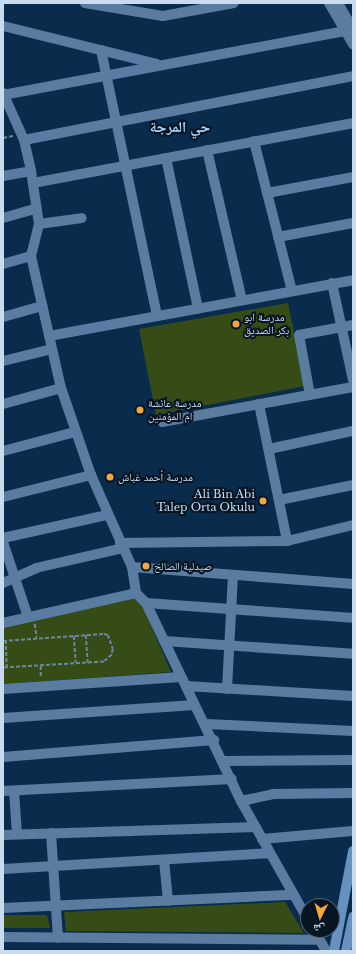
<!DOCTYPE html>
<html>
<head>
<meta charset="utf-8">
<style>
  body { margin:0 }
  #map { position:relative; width:356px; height:954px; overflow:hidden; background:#0a2c4c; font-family:"Libre Baskerville","Noto Naskh Arabic",serif }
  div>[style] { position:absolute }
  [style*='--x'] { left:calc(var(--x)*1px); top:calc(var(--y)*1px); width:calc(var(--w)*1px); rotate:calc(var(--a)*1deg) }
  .green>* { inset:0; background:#354c16 }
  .path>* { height:1.5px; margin-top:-0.75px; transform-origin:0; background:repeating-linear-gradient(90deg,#6c86a0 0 4px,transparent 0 6px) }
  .minor>* { height:10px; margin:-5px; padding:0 5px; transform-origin:5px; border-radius:5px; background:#597ca0 }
  .major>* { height:10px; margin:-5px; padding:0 5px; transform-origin:5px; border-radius:5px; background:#6792bf }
  .dots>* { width:11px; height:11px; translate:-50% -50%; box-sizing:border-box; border:2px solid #071422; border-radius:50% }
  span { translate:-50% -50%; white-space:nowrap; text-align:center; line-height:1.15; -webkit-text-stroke:4px #071422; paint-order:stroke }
  .poi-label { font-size:11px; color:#c8dbef }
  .left { translate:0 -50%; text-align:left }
  .right { translate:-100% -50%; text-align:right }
  .district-label { font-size:15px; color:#abd1f9; font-weight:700 }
  .frame { position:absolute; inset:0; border:4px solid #c8dbef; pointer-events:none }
  .north { position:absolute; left:300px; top:898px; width:40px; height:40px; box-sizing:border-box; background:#071422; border:1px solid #546474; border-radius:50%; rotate:185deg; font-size:11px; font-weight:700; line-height:16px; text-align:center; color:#c8dbef }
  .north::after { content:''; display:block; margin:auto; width:14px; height:18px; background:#f2a540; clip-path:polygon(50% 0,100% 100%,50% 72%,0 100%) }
</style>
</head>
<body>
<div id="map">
  <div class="green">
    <div style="clip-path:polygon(288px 303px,305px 386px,156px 415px,139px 329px)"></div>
    <div style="clip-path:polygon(137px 593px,171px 672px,3px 684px,3px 627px)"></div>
    <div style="clip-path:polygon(285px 902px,304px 933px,66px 931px,64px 912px)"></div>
    <div style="clip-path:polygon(3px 915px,47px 915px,50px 928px,3px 928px)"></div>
  </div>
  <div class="path">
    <div style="--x:3;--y:138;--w:10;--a:-11"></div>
    <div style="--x:35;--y:624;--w:14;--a:82"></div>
    <div style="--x:86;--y:635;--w:28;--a:86"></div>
    <div style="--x:74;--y:636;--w:27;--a:86"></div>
    <div style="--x:6;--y:640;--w:28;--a:88"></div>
    <div style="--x:3;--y:641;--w:101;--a:-4"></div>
    <div style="--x:104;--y:634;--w:4;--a:14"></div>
    <div style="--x:108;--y:635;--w:15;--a:70"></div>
    <div style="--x:113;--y:649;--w:6;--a:99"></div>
    <div style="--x:112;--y:655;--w:11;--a:139"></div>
    <div style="--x:104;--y:662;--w:101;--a:176.6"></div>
    <div style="--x:41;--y:666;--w:12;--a:90"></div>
  </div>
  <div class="minor">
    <div style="--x:85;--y:3;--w:79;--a:9.5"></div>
    <div style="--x:163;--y:16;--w:72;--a:-10.4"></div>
    <div style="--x:329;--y:3;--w:48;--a:59.7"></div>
    <div style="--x:338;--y:3;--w:30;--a:60"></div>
    <div style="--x:3;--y:26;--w:158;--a:13.9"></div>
    <div style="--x:101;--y:50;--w:272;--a:78.1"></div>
    <div style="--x:3;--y:93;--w:51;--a:65.9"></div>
    <div style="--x:24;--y:140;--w:32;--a:77"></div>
    <div style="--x:31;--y:171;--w:54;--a:81.4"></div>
    <div style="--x:39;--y:224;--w:33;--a:104"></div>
    <div style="--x:31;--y:256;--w:135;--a:77.2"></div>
    <div style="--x:61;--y:388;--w:92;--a:71"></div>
    <div style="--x:91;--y:475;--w:101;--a:66"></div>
    <div style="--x:132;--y:567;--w:26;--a:81"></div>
    <div style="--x:136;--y:593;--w:14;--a:45"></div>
    <div style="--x:146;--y:603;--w:220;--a:64.4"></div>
    <div style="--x:241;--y:801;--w:137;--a:60.6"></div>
    <div style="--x:3;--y:95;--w:348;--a:-10.6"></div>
    <div style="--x:24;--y:140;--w:335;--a:-11"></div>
    <div style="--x:254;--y:141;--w:155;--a:75.8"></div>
    <div style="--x:207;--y:150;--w:154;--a:76.9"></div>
    <div style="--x:166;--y:158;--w:154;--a:78"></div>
    <div style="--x:3;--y:176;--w:28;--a:-10"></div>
    <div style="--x:33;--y:183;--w:326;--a:-10.6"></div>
    <div style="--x:267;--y:193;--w:87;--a:-10.5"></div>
    <div style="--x:3;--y:218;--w:35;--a:-16"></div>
    <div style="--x:39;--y:224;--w:43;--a:-7.9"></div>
    <div style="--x:278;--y:237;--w:76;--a:-10.6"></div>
    <div style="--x:3;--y:264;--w:29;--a:-16"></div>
    <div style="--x:332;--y:283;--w:99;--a:77.8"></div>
    <div style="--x:3;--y:317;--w:41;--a:-15.8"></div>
    <div style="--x:49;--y:336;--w:309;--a:-10.4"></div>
    <div style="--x:3;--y:361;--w:50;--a:-13.8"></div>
    <div style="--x:310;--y:395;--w:61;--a:-100.4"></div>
    <div style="--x:299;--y:335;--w:55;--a:-10.5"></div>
    <div style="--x:3;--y:404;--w:60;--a:-15.4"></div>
    <div style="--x:259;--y:404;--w:140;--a:78.4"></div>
    <div style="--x:162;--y:422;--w:194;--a:-10.4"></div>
    <div style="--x:269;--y:449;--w:86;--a:-12.1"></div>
    <div style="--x:3;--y:451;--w:74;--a:-14.8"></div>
    <div style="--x:3;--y:497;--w:91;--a:-14"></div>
    <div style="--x:279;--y:500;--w:76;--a:-11.5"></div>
    <div style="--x:3;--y:538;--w:107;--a:-12.5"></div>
    <div style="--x:3;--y:542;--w:79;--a:71.6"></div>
    <div style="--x:120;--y:543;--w:167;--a:-0.7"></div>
    <div style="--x:287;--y:541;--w:68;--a:-13.6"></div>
    <div style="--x:132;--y:567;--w:222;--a:4.4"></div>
    <div style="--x:3;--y:583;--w:36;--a:-24"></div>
    <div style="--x:36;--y:568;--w:89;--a:-12.9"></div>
    <div style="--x:146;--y:603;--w:208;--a:4.1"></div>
    <div style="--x:3;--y:623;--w:136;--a:-12.7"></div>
    <div style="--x:164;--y:641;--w:189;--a:3.9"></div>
    <div style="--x:186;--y:686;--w:167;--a:3.4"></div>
    <div style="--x:3;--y:689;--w:178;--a:-3.9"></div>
    <div style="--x:227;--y:689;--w:114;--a:-87"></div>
    <div style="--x:3;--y:718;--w:192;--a:-3.9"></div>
    <div style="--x:206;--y:724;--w:147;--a:2.7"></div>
    <div style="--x:3;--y:757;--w:212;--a:-4.6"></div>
    <div style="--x:224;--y:761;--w:129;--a:-0.4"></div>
    <div style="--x:3;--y:791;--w:229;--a:-3"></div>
    <div style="--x:14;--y:791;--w:43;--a:86"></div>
    <div style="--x:241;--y:801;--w:33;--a:-12"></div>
    <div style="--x:273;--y:794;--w:80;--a:-0.7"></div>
    <div style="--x:51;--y:833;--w:105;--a:86.2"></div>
    <div style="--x:3;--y:835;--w:253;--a:-1.8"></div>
    <div style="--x:262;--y:839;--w:91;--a:-5"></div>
    <div style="--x:164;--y:860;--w:41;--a:84.4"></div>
    <div style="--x:3;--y:869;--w:267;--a:-3.4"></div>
    <div style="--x:3;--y:908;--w:291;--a:-2.6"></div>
    <div style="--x:314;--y:930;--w:24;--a:60"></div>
    <div style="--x:3;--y:937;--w:316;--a:0.5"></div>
  </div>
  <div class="major">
    <div style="--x:334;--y:951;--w:102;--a:-79.2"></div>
    <div style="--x:346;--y:951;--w:35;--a:-78"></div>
  </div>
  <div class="dots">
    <div style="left:236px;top:324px;background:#f2a540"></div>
    <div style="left:140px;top:410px;background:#f2a540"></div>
    <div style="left:110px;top:477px;background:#f2a540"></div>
    <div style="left:263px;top:501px;background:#f2a540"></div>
    <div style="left:146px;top:566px;background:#f2a540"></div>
  </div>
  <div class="poi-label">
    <span class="left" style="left:244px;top:324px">مدرسة ابو<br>بكر الصديق</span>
    <span class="left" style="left:148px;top:410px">مدرسة عائشة<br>ام المؤمنين</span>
    <span class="left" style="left:118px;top:477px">مدرسة أحمد غباش</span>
    <span class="right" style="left:255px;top:501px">Ali Bin Abi<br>Talep Orta Okulu</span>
    <span class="left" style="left:154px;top:566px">صيدلية الصالح</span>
  </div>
  <div class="district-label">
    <span style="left:180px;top:127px">حي المرجة</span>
  </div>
  <div class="frame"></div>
  <div class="north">ش</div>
</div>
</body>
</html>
